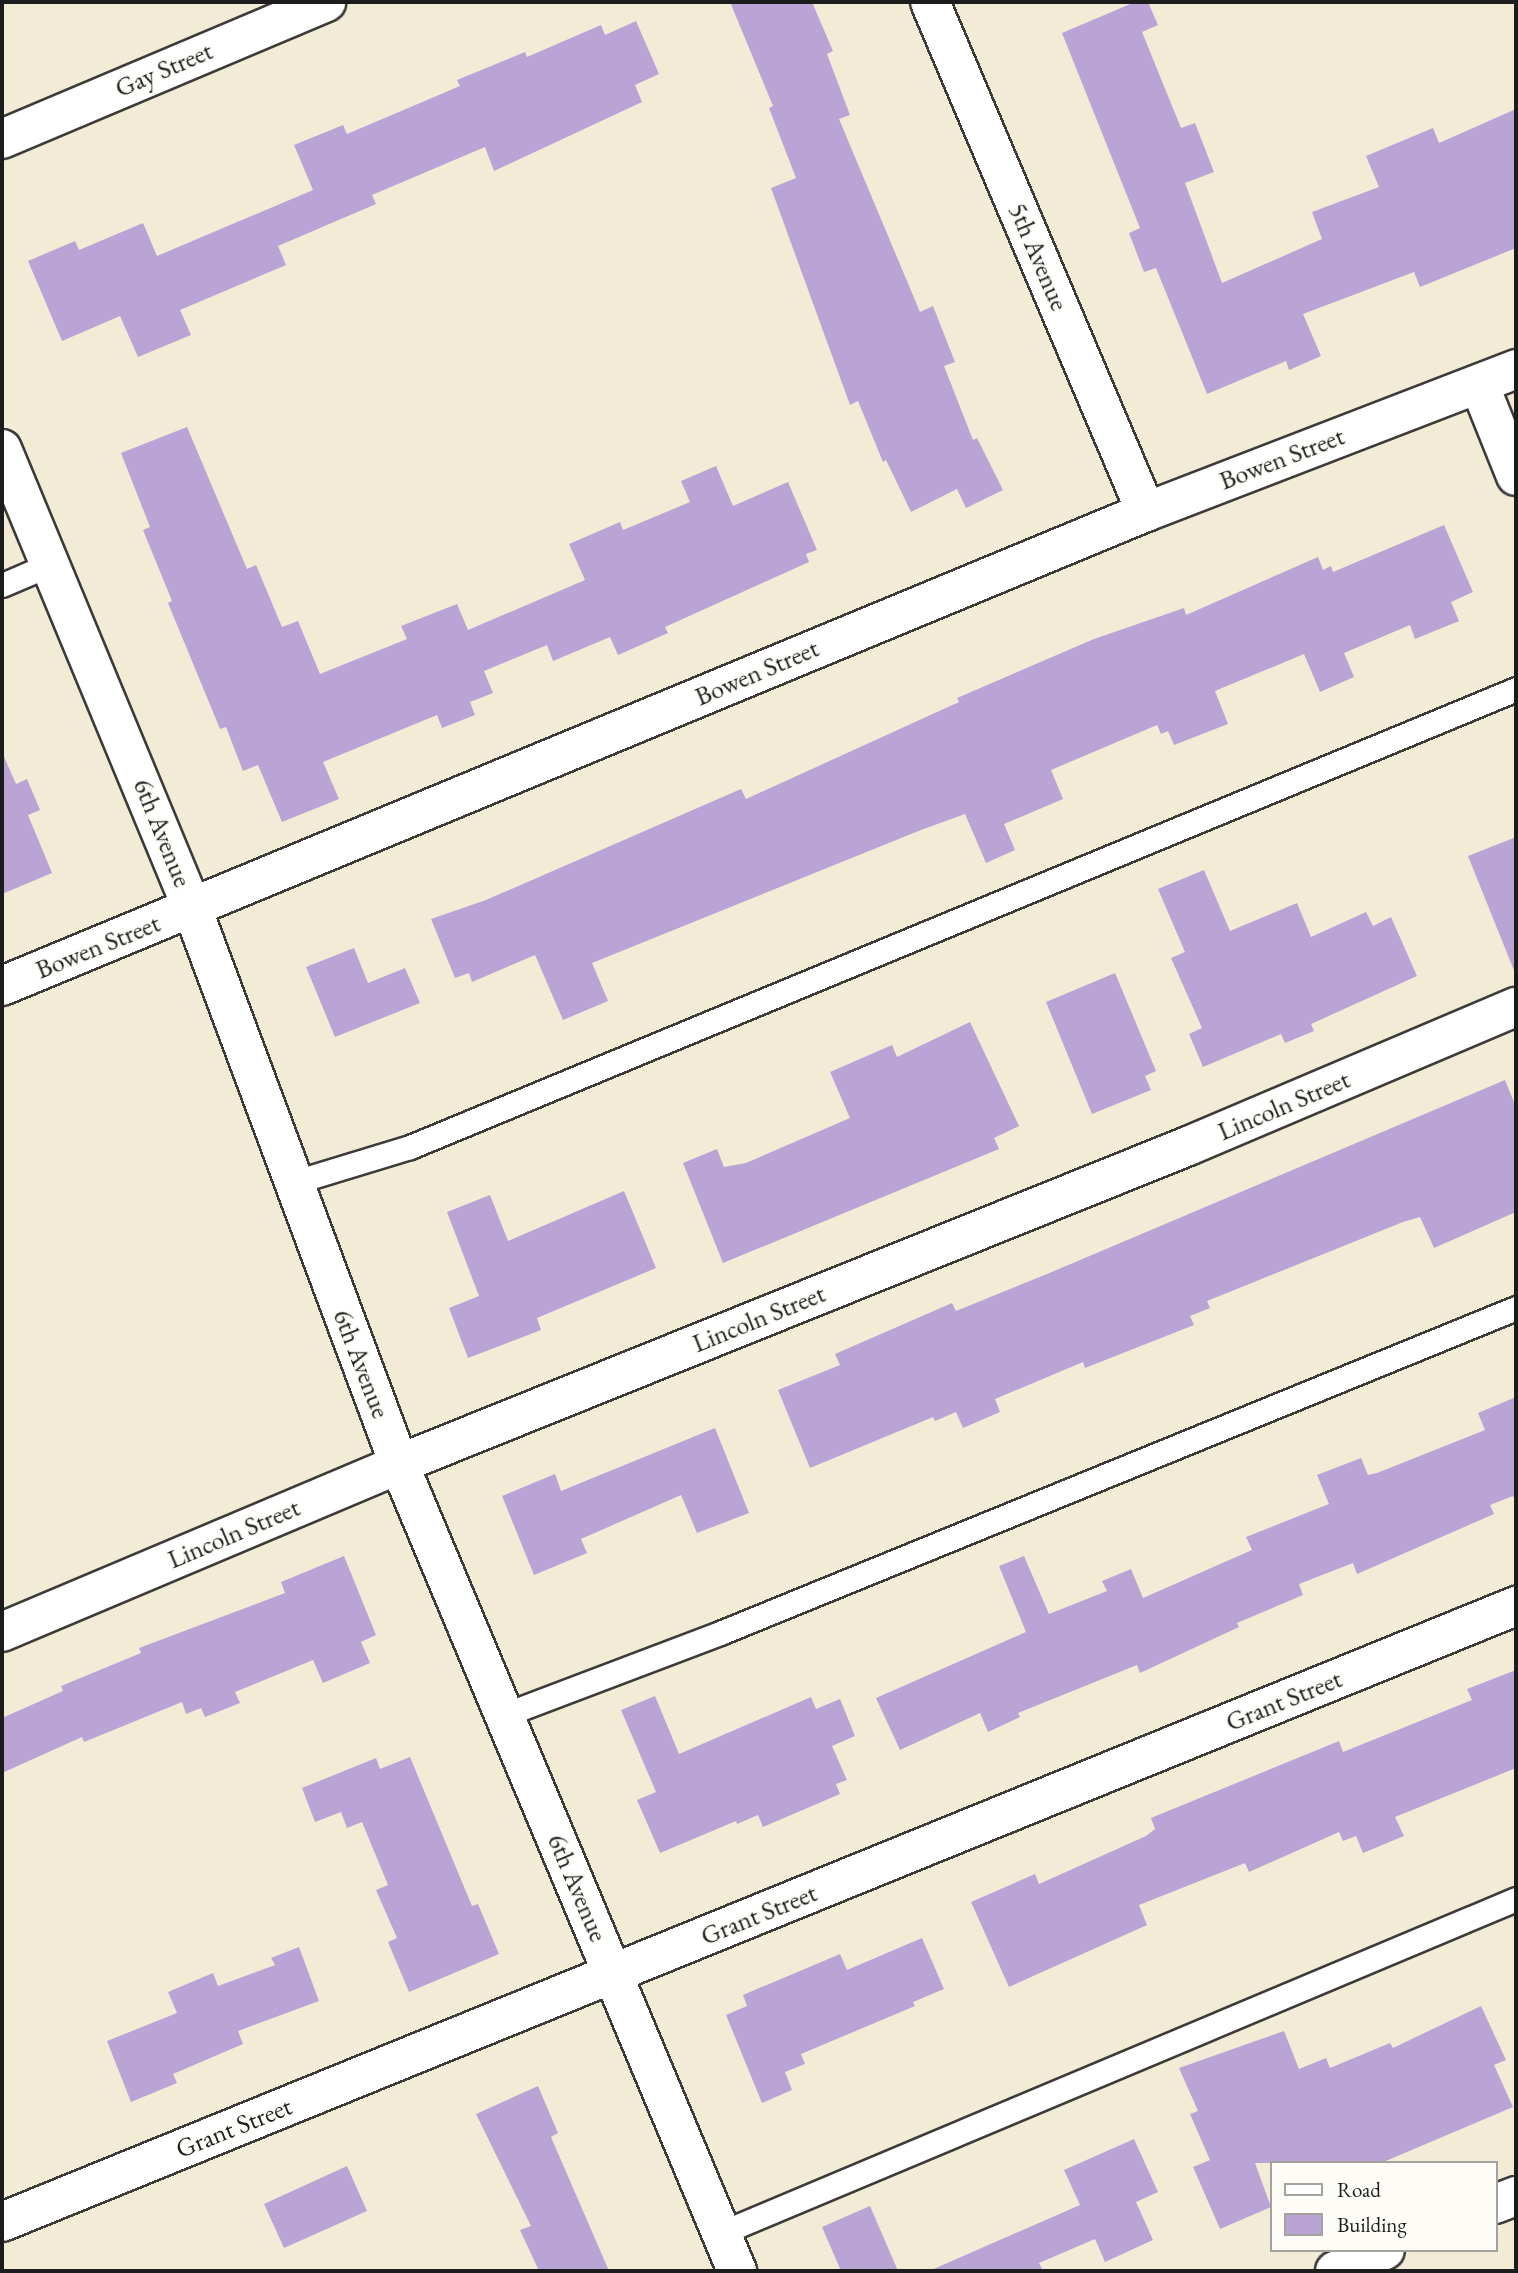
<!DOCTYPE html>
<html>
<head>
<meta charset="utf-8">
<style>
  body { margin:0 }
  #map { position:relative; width:1518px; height:2273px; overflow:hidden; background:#f2ecd7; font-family:"EB Garamond",serif }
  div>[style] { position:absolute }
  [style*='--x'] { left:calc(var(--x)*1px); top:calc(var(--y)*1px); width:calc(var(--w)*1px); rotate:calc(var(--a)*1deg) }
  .building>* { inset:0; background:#baa4d6 }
  .roads { filter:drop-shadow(2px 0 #3c3b38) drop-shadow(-2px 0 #3c3b38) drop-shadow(0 2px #3c3b38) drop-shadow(0 -2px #3c3b38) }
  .service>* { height:23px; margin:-11.5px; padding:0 11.5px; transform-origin:11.5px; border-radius:11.5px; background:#fff }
  .minor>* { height:38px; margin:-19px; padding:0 19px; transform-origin:19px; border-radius:19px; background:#fff }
  .tertiary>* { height:38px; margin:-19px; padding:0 19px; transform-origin:19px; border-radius:19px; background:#fff }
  span { translate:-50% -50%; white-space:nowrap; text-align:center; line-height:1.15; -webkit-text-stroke:5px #fdfcf7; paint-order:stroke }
  .street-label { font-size:26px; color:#1c1c1c }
  .frame { position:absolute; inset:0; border:4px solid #1c1c1c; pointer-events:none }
  .legend { position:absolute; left:1270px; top:2161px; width:228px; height:91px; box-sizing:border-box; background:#fdfcf7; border:2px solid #a3a29f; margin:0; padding:9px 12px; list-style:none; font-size:21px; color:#1c1c1c }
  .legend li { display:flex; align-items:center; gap:14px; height:35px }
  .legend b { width:35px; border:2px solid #a3a29f }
</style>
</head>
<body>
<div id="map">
  <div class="building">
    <div style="clip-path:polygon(730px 2px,812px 2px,833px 51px,827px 54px,850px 115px,839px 119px,920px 312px,933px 306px,955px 362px,944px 366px,973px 440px,977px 438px,1003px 490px,966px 508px,957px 489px,911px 512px,886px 460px,883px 462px,858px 401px,850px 405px,771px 188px,796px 178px,769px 108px,773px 106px)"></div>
    <div style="clip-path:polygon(1135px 2px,1148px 2px,1158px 25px,1142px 32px,1181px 128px,1195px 123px,1214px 172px,1185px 183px,1222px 283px,1322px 239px,1312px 212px,1379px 187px,1366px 156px,1433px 128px,1439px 143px,1516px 109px,1516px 248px,1420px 287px,1414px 272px,1303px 314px,1321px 356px,1289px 370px,1286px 361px,1207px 394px,1156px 268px,1144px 272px,1129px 233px,1140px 228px,1062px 33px)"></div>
    <div style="clip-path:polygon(636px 21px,659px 74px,635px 85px,642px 102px,494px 171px,485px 147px,372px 195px,376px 204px,278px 246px,286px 265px,180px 310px,191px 335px,138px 357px,120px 316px,62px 341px,28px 261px,75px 241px,79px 250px,143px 223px,157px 256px,313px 190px,294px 145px,343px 125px,347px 134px,460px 86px,457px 80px,525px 52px,527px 57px,601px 25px,605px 35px)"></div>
    <div style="clip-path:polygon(187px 427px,247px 569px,256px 565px,282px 627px,298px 621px,320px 674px,407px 639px,401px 626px,457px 604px,468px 630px,585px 580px,569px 544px,620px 522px,623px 530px,690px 502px,681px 481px,716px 466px,733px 506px,788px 482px,817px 550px,806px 554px,809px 562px,665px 627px,668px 633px,618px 655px,610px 637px,553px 661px,547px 645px,484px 671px,493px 693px,470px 702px,475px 715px,442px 728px,437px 715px,323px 762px,339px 799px,282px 822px,258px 765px,243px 771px,226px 727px,220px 729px,168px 603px,172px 601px,143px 530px,150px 527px,121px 453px)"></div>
    <div style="clip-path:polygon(1444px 525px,1473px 592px,1451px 602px,1459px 621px,1415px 639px,1410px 625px,1344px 653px,1354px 677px,1320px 692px,1304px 654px,1215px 691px,1228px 724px,1174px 745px,1168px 731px,1161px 734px,1157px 725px,1051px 770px,1063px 799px,1004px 824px,1015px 850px,986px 863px,965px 814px,921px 830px,592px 963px,608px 1001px,563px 1020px,535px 955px,472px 982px,469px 973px,455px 978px,431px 919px,486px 900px,741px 789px,746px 799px,959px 702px,957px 698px,1094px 639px,1184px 608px,1186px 615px,1318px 557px,1323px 570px,1331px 566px,1333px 572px)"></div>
    <div style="clip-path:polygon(2px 752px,16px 784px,27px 779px,40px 810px,28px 815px,52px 873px,2px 894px)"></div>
    <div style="clip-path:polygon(1516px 837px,1516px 973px,1515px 973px,1468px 856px)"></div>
    <div style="clip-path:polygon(1204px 870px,1230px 931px,1297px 903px,1311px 937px,1366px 912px,1373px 926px,1391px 917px,1417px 976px,1311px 1024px,1314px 1031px,1285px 1043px,1281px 1034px,1203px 1067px,1189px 1034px,1202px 1028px,1171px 958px,1185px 952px,1158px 889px)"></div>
    <div style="clip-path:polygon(354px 948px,368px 983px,405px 968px,420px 1003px,335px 1037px,306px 967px)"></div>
    <div style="clip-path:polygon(1115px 973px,1156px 1071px,1145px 1076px,1151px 1090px,1092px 1114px,1046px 1002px)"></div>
    <div style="clip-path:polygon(970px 1022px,1019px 1126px,994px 1138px,999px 1149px,723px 1263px,683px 1163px,717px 1149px,724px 1167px,746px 1163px,850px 1118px,830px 1072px,892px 1045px,897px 1057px)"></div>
    <div style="clip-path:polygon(1505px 1080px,1516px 1107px,1516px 1212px,1434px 1248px,1420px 1217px,1403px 1222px,1207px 1301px,1210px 1308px,1190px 1316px,1194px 1325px,1085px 1368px,1083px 1362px,995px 1399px,1000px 1412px,963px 1428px,956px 1412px,935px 1421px,933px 1417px,810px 1468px,778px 1390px,840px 1365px,835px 1354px,952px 1303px,956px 1311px,1047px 1274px)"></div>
    <div style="clip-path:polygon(624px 1191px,656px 1268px,537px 1318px,541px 1330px,468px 1358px,449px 1308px,479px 1296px,447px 1212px,490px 1195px,508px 1241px)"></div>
    <div style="clip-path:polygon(1516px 1397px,1516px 1503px,1513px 1496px,1490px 1505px,1494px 1514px,1357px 1574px,1353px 1563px,1299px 1584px,1303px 1595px,1237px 1623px,1239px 1627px,1140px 1673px,1137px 1665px,1018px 1713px,1020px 1717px,988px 1732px,980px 1713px,900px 1750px,876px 1698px,1026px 1632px,999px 1566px,1024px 1556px,1049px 1614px,1107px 1591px,1102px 1581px,1131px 1569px,1143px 1598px,1252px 1550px,1246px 1537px,1329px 1504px,1317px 1475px,1361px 1458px,1368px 1475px,1377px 1473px,1485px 1430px,1478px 1413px)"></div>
    <div style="clip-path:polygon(715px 1428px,749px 1513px,697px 1533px,681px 1495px,581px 1539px,587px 1553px,534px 1575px,502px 1496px,555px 1474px,561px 1491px)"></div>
    <div style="clip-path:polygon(344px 1556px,376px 1635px,361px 1642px,370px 1663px,323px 1683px,313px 1660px,235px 1692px,240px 1703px,205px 1717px,201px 1708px,186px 1714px,182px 1702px,84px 1742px,82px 1737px,2px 1773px,2px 1718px,63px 1691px,61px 1686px,141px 1653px,139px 1648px,285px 1593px,281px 1582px)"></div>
    <div style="clip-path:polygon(1516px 1670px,1516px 1768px,1395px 1817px,1404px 1836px,1363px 1853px,1356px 1836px,1343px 1841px,1339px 1832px,1249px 1872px,1245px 1863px,1139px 1905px,1147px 1925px,1009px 1987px,971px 1902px,1035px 1874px,1039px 1884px,1146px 1836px,1155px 1829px,1151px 1818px,1339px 1741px,1343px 1752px,1472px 1700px,1467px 1689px)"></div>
    <div style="clip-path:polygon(655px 1696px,679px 1754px,811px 1697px,816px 1709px,840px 1699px,855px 1736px,832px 1746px,847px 1780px,836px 1784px,840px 1794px,763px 1827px,758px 1815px,737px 1824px,736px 1821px,660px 1853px,637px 1800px,656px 1792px,621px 1710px)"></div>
    <div style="clip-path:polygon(410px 1757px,472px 1906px,478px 1904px,499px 1954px,409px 1992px,388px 1942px,397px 1938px,376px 1890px,388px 1885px,362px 1822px,347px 1828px,341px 1812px,315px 1822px,302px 1788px,376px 1758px,380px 1769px)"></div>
    <div style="clip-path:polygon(922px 1938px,944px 1989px,913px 2002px,915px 2006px,801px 2054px,805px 2064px,785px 2072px,792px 2090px,762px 2103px,726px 2015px,747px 2006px,743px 1995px,840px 1954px,847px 1970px)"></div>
    <div style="clip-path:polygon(299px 1947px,319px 2001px,238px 2031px,243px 2044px,173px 2074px,177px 2083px,131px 2102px,107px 2041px,177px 2013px,168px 1992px,213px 1973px,218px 1986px,275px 1965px,271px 1958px)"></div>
    <div style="clip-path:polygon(1481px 2006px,1506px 2060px,1494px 2065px,1513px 2107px,1381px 2163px,1255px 2163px,1271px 2207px,1220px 2229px,1193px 2167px,1210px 2160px,1190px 2114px,1198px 2111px,1179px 2068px,1284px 2031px,1299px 2069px,1326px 2058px,1330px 2068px,1390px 2043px,1393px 2048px)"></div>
    <div style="clip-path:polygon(538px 2086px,558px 2133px,551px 2137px,609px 2271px,539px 2271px,520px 2230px,531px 2226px,476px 2114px)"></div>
    <div style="clip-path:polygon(1134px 2139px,1158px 2192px,1136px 2202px,1153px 2240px,1105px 2262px,1095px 2239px,1039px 2263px,1043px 2271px,929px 2271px,1080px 2205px,1064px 2170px)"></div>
    <div style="clip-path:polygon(347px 2166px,367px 2211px,284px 2248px,264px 2204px)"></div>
    <div style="clip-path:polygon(870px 2206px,898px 2271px,841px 2271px,822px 2227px)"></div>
  </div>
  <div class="roads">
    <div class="service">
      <div style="--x:2;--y:585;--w:53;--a:-23.2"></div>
      <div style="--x:292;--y:1183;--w:123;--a:-17"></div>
      <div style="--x:410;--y:1147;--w:1197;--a:-22.49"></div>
      <div style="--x:504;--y:1715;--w:231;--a:-20.8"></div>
      <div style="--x:720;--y:1633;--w:860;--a:-22.21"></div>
      <div style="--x:721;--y:2233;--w:862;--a:-22.79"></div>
    </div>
    <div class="minor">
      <div style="--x:930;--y:2;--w:554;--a:67.05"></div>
      <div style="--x:1479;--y:384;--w:99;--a:68.1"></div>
      <div style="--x:2;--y:449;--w:497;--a:67.5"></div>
      <div style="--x:192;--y:908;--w:593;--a:69.58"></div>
      <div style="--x:399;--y:1464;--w:875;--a:67.27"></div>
      <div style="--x:2;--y:986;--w:1238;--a:-22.51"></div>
      <div style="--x:1146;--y:512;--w:397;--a:-21.1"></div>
      <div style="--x:2;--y:1632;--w:431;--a:-22.9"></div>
      <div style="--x:399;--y:1464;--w:851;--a:-21.95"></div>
      <div style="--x:1188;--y:1146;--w:356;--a:-23"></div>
      <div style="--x:1495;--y:2204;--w:22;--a:-21"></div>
      <div style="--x:2;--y:2222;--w:1635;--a:-22.14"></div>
      <div style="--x:1335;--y:2271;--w:54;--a:-22.8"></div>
    </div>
    <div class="tertiary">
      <div style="--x:2;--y:139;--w:352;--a:-22.9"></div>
    </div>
  </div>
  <div class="street-label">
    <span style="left:164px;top:70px;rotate:-23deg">Gay Street</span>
    <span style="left:1038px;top:257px;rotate:67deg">5th Avenue</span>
    <span style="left:1282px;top:459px;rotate:-21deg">Bowen Street</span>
    <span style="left:757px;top:673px;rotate:-23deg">Bowen Street</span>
    <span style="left:162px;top:833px;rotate:68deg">6th Avenue</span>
    <span style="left:98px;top:947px;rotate:-22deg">Bowen Street</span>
    <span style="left:1284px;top:1106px;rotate:-23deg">Lincoln Street</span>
    <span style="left:759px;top:1319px;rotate:-22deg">Lincoln Street</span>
    <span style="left:361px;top:1364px;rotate:69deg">6th Avenue</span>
    <span style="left:234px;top:1534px;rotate:-23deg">Lincoln Street</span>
    <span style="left:1284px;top:1701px;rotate:-22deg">Grant Street</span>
    <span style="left:577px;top:1888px;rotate:67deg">6th Avenue</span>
    <span style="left:759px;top:1915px;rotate:-22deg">Grant Street</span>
    <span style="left:234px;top:2128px;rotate:-22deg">Grant Street</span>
  </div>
  <div class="frame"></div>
  <ul class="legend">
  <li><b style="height:9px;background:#fff"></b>Road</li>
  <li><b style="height:19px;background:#baa4d6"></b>Building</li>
  </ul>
</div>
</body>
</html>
